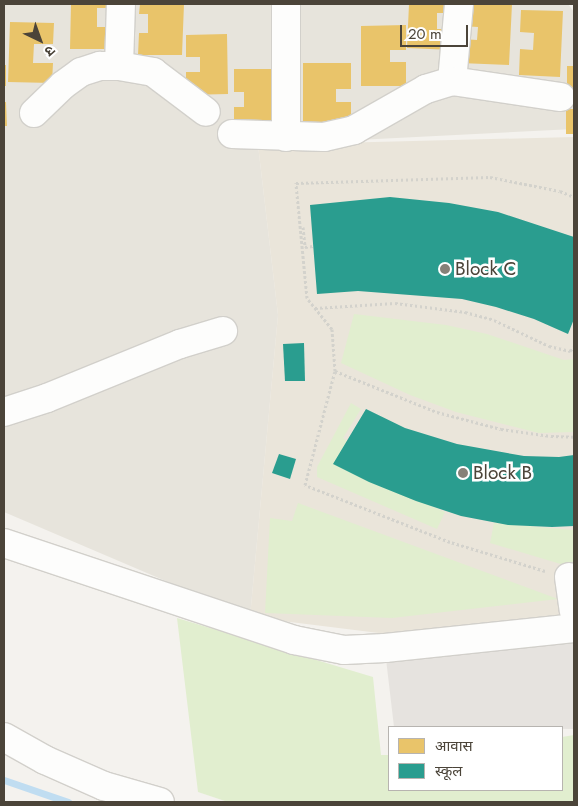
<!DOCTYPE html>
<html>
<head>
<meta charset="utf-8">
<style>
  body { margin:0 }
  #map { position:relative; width:578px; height:806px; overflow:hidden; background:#f4f2ee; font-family:Jost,"Noto Sans Devanagari",sans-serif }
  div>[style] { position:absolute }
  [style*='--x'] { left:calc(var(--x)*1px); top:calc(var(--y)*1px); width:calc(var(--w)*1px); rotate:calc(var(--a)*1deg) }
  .residential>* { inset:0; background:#e7e4dc }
  .education>* { inset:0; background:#eae5da }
  .green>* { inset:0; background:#e1eecf }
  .parking>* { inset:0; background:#e6e3df }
  .homes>* { inset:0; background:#e9c46a }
  .schools>* { inset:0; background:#2a9d8f }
  .stream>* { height:7px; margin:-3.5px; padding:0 3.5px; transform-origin:3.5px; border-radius:3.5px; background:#c0ddf1 }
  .path>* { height:3px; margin-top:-1.5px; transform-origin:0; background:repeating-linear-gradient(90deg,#d3d2cc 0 2.5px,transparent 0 5px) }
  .roads { filter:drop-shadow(1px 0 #d2d0cb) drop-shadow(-1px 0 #d2d0cb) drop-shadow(0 1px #d2d0cb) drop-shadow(0 -1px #d2d0cb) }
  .minor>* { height:28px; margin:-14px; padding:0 14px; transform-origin:14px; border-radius:14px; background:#fdfdfc }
  .dots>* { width:14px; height:14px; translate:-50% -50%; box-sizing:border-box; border:2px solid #fff; border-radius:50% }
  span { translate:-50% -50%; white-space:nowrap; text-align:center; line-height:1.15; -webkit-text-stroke:5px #fff; paint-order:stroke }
  .poi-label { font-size:19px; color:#4b4439 }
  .left { translate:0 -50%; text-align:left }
  .frame { position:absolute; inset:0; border:5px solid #4b4439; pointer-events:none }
  .legend { position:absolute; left:388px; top:726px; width:175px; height:65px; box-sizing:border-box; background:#fff; border:1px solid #b7b4b0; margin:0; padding:6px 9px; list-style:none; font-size:15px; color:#4b4439 }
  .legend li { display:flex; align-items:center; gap:10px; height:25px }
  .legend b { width:25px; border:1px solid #b7b4b0 }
  .north { position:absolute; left:15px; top:15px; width:50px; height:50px; -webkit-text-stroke:4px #fff; paint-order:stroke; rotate:138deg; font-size:14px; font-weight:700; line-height:20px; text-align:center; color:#4b4439 }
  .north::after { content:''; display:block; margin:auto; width:18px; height:22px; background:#4b4439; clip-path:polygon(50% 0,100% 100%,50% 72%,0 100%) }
  .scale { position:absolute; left:400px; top:25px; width:68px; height:22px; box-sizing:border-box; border:2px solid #4b4439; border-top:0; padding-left:6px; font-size:15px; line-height:18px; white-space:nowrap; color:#4b4439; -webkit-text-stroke:4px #fff; paint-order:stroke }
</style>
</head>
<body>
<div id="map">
  <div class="residential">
    <div style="clip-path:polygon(4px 4px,568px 4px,574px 12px,574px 129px,258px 145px,278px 315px,250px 617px,4px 512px)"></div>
  </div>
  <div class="education">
    <div style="clip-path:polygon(574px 137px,574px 617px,411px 637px,250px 617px,278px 315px,258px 145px)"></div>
  </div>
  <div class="green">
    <div style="clip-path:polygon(354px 314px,446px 325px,487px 334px,564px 360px,574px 359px,574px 432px,539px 433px,456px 412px,410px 395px,341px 363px)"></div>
    <div style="clip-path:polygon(351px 403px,361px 409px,343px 438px,352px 444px,341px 467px,445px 512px,437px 529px,317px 477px,317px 467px)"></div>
    <div style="clip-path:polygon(298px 503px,558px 599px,392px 618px,265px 613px,270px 518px,292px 521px)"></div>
    <div style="clip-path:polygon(494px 523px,574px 530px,574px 568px,490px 543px)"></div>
    <div style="clip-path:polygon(177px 618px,373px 677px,381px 755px,389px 755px,389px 790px,562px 790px,562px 737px,574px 735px,574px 802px,228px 802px,198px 792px)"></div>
  </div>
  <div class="parking">
    <div style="clip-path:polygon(574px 635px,574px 729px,394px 727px,386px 659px)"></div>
  </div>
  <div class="homes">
    <div style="clip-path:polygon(71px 4px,113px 4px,113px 8px,97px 8px,97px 27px,113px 27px,113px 49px,70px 49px)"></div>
    <div style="clip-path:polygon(140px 4px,184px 4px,182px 55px,138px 55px,139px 33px,148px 33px,148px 14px,139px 14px)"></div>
    <div style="clip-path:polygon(409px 4px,455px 4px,454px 13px,437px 13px,437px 29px,453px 29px,453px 50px,407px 48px)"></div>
    <div style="clip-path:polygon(463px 4px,512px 4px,509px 65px,460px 63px,462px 39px,477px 40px,478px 27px,462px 26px)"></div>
    <div style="clip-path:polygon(521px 10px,563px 11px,560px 77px,519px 75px,520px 49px,533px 50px,534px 33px,520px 32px)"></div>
    <div style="clip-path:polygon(10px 22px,54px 23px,53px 44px,34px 44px,33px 63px,53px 63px,52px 83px,8px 82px)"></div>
    <div style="clip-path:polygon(406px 25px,406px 50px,390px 50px,390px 62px,406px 62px,406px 86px,361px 86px,361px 26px)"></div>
    <div style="clip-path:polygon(227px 34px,228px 94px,186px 95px,186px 72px,200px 72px,200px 57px,186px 57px,186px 35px)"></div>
    <div style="clip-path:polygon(303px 63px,351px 63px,351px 89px,336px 89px,336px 102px,351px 102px,351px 126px,303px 127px)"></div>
    <div style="clip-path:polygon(4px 65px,6px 65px,6px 86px,4px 86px)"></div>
    <div style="clip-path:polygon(567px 66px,574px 66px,574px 93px,567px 93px)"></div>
    <div style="clip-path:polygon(234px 69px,277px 69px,277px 129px,234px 129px,234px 107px,244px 107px,244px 92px,234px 92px)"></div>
    <div style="clip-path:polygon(4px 102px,6px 102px,7px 126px,4px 126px)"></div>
    <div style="clip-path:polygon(566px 109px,574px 109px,574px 134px,566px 134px)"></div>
  </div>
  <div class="schools">
    <div style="clip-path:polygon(390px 197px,449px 203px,498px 212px,574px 237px,574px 319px,568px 334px,534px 319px,496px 307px,462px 299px,358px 291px,317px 294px,310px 205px)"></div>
    <div style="clip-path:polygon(304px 343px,305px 381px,285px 381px,283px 344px)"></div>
    <div style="clip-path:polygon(366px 409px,405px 428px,457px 444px,524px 456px,559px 457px,574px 455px,574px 526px,552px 527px,508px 525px,461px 516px,416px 501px,369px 482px,333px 464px)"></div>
    <div style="clip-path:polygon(279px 454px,296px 459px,290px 479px,272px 473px)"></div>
  </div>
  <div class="stream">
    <div style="--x:4;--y:780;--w:68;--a:19"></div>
  </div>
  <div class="path">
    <div style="--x:303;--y:227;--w:20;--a:84"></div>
    <div style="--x:305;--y:247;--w:8;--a:-7"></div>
    <div style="--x:315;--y:308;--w:80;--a:-3.6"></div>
    <div style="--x:395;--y:303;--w:71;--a:7.3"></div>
    <div style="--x:465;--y:312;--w:30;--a:15"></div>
    <div style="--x:494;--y:320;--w:61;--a:25.3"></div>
    <div style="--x:549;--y:346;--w:22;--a:13"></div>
    <div style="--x:570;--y:351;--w:6;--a:-45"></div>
    <div style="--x:335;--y:371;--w:110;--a:21.9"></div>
    <div style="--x:437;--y:412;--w:66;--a:14.9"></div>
    <div style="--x:501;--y:429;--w:50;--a:8"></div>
    <div style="--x:551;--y:436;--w:23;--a:2"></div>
    <div style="--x:545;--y:571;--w:99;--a:-163"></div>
    <div style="--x:450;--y:542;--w:156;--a:-158.5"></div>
    <div style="--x:305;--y:485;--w:118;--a:-75.3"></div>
    <div style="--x:335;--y:371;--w:42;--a:-94.1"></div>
    <div style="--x:332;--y:329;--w:40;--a:-129"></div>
    <div style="--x:307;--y:298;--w:116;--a:-95.5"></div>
    <div style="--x:296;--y:183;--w:194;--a:-1.8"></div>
    <div style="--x:490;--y:177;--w:71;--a:11.3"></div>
    <div style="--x:560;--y:191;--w:15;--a:23"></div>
  </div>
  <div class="roads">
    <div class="minor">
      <div style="--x:119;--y:66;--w:62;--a:-88.2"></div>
      <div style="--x:452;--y:81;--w:77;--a:-84.8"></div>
      <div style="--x:34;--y:113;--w:40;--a:-44"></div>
      <div style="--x:63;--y:85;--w:22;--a:-36"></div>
      <div style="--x:81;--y:72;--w:20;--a:-18"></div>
      <div style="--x:100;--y:66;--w:19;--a:0"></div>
      <div style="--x:119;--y:66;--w:35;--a:10"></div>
      <div style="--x:153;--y:72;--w:66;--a:37"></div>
      <div style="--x:232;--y:134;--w:92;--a:1.9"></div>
      <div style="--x:324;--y:137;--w:31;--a:-13"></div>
      <div style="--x:354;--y:130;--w:83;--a:-29.7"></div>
      <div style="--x:426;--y:89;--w:27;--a:-17"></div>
      <div style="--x:452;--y:81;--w:110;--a:8.4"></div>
      <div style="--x:286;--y:137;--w:133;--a:-90"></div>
      <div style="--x:4;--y:412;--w:45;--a:-18"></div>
      <div style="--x:47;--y:398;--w:144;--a:-22.1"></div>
      <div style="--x:180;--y:344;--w:45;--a:-16.8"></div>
      <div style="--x:4;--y:543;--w:306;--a:18.5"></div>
      <div style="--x:294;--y:640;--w:51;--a:11.3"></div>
      <div style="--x:344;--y:650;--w:41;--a:-2.8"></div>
      <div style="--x:385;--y:648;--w:190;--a:-6"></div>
      <div style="--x:569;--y:577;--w:34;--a:82"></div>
      <div style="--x:4;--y:737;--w:47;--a:29.3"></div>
      <div style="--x:45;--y:760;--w:64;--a:23.8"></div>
      <div style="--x:104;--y:786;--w:58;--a:15.9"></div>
    </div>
  </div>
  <div class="dots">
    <div style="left:445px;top:269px;background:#868178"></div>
    <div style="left:463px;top:473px;background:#868178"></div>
  </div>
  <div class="poi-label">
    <span class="left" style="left:455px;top:269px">Block C</span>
    <span class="left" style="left:473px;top:473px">Block B</span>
  </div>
  <div class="frame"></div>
  <ul class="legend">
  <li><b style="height:14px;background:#e9c46a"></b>आवास</li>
  <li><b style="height:14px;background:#2a9d8f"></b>स्कूल</li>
  </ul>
  <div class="north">उ</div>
  <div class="scale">20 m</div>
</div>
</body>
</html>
